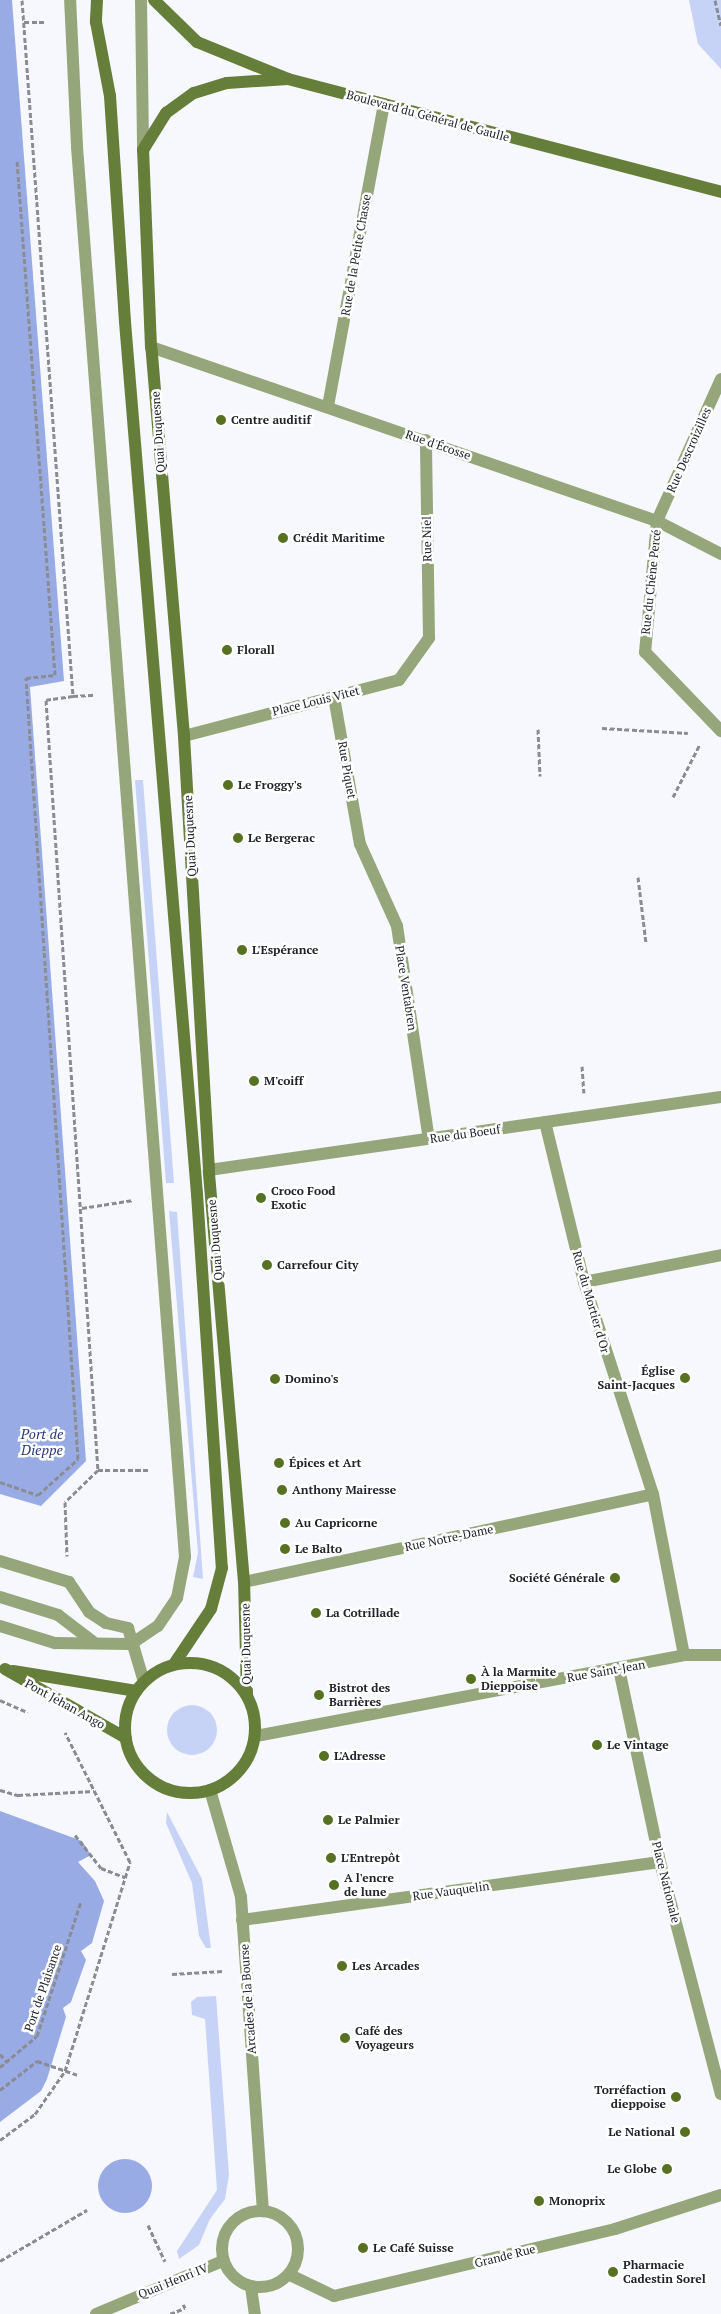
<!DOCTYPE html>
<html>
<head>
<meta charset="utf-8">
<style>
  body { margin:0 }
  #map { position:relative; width:721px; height:2314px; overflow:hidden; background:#f6f8fd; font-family:"PT Serif",serif }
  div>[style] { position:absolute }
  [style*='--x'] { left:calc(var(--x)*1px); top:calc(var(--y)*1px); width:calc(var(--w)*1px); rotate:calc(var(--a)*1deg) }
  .green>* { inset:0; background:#c7d3f6 }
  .round { border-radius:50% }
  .water>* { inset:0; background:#98abe4 }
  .path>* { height:3px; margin-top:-1.5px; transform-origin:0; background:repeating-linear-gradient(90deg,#8a8c94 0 5px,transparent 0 7.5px) }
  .service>* { height:12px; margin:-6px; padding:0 6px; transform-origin:6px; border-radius:6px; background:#94a67a }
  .pedestrian>* { height:12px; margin:-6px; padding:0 6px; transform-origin:6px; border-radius:6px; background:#94a67a }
  .minor>* { height:12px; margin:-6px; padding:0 6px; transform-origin:6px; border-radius:6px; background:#94a67a }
  .tertiary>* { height:12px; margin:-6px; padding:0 6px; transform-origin:6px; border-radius:6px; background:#94a67a }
  .tertiary>.ring { margin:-6px; padding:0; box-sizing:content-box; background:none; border:12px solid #94a67a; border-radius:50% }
  .secondary>* { height:12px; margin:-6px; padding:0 6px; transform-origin:6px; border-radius:6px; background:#657e3a }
  .secondary>.ring { margin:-6px; padding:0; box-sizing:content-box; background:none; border:12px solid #657e3a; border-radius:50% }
  .dots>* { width:14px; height:14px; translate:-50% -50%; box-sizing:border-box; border:2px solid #fff; border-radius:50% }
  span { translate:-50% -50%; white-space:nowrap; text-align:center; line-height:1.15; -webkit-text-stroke:5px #fff; paint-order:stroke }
  .street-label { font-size:12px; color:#21242e }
  .poi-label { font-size:12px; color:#21242e; font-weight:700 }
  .left { translate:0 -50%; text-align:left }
  .right { translate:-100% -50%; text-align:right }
  .water-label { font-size:14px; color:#29397c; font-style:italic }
</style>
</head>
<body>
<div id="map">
  <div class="green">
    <div style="clip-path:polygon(689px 0,721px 0,721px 69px,698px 44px)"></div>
    <div style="clip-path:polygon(135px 780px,143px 780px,174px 1183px,166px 1183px)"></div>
    <div style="clip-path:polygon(169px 1211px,177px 1212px,203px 1579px,193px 1577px,198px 1553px)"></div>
    <div class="round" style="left:167px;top:1705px;width:50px;height:50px"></div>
    <div style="clip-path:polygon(167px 1812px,202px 1879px,211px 1948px,206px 1948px,199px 1936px,192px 1883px,166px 1823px)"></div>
    <div style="clip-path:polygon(216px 1996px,229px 2175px,225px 2199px,210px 2219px,199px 2245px,179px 2259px,177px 2251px,217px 2190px,205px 2019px,192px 2015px,191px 2002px,197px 1997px)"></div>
  </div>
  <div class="water">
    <div style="clip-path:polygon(0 0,12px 0,64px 681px,30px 687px,86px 1461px,41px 1506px,0 1494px)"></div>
    <div style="clip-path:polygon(0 1811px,82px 1841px,91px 1855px,78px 1862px,95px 1881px,104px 1901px,92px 1943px,81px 1951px,86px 1960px,71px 2002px,63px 2008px,66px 2017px,47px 2079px,41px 2091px,0 2122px)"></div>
    <div class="round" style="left:98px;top:2159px;width:54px;height:54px"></div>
  </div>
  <div class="path">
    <div style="--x:22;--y:0;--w:698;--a:85.81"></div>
    <div style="--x:73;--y:696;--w:27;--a:172"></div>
    <div style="--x:46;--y:700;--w:772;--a:86.14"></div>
    <div style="--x:98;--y:1470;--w:46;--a:135.9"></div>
    <div style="--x:65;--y:1502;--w:54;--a:87.9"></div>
    <div style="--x:715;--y:0;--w:26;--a:77"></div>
    <div style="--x:24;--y:22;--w:23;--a:0"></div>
    <div style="--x:73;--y:696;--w:22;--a:-3"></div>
    <div style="--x:602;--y:728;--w:86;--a:3.3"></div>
    <div style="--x:538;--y:729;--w:47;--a:87.6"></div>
    <div style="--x:673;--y:797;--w:59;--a:-63"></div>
    <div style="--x:638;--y:877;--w:66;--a:83.1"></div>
    <div style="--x:582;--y:1066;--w:27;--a:86"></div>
    <div style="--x:82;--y:1208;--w:52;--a:-8.9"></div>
    <div style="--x:98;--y:1470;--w:50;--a:0"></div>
    <div style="--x:0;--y:1482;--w:40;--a:18.9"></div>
    <div style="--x:38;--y:1495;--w:54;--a:-42"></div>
    <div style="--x:78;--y:1459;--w:783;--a:-93.81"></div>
    <div style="--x:26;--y:678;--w:29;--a:-6"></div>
    <div style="--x:55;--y:675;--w:516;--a:-94.22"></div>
    <div style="--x:0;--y:1700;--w:30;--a:24"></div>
    <div style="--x:0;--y:1790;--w:19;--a:16"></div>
    <div style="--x:18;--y:1795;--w:76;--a:-3"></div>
    <div style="--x:75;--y:1835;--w:42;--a:51.8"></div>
    <div style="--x:101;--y:1868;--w:26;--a:21"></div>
    <div style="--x:172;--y:1974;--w:51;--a:-3.4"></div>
    <div style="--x:0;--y:2054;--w:11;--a:49"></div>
    <div style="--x:0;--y:2067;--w:48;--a:-40"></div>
    <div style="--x:37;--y:2036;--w:142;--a:-71.9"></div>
    <div style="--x:0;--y:2090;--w:47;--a:-38.1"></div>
    <div style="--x:37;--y:2061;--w:43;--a:18.9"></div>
    <div style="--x:0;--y:2140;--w:44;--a:-36.6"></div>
    <div style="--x:35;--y:2114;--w:52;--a:-55.1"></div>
    <div style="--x:65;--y:2071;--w:219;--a:-72.7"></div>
    <div style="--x:130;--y:1862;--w:145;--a:-116.6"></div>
    <div style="--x:148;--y:2225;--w:40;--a:65"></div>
    <div style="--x:0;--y:2261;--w:101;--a:-30.4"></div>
    <div style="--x:170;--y:2314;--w:16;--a:-22"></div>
    <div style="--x:185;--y:2308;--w:4;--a:-117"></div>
  </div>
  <div class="service">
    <div style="--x:141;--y:0;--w:150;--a:89.2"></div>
    <div style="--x:0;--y:1561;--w:72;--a:16.9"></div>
    <div style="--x:69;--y:1582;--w:36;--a:56"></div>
    <div style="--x:89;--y:1612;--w:20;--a:33"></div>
    <div style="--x:106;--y:1623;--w:23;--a:13"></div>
    <div style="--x:128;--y:1628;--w:56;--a:73.5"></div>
    <div style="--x:0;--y:1597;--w:61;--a:17.2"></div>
    <div style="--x:58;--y:1615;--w:43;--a:37.4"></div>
    <div style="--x:0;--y:1626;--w:58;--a:17.2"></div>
    <div style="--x:55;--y:1643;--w:76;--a:0.8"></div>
    <div style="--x:131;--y:1644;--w:32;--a:-34"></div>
    <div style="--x:158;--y:1626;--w:34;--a:-56"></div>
    <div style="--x:177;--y:1598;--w:42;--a:-79"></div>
    <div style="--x:185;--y:1557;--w:1415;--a:-94.38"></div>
    <div style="--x:77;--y:146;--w:146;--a:-92.7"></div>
  </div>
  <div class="pedestrian">
    <div style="--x:334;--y:697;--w:149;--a:80"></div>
    <div style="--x:360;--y:844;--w:90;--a:65.7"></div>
    <div style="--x:397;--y:926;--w:215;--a:81.5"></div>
    <div style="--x:545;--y:1122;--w:165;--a:76.3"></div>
    <div style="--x:584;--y:1282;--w:223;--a:72"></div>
    <div style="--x:209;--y:1170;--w:517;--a:-8.11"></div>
    <div style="--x:584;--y:1282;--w:140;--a:-11.1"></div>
  </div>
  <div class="minor">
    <div style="--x:151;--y:347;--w:535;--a:18.98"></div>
    <div style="--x:657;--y:521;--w:72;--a:27.3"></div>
    <div style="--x:721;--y:379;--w:156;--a:114.3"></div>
    <div style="--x:657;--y:521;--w:132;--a:95.2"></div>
    <div style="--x:645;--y:652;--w:110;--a:46.1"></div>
    <div style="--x:328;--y:406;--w:307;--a:-79.5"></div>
    <div style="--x:184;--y:736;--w:222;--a:-14.6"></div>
    <div style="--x:399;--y:680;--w:52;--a:-54.5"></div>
    <div style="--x:429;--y:638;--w:198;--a:-90.9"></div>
    <div style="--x:244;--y:1582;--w:418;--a:-12.1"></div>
    <div style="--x:653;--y:1494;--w:164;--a:79.1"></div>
    <div style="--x:619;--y:1669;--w:197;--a:78"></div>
    <div style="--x:660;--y:1862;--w:240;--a:75.3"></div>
    <div style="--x:256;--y:1736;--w:436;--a:-10.7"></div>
    <div style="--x:684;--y:1655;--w:37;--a:0"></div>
    <div style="--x:242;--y:1920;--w:422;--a:-7.9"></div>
    <div style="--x:290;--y:2275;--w:49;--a:25.5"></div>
    <div style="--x:334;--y:2296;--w:289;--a:-13.4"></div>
    <div style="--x:615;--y:2229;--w:111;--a:-17.8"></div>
  </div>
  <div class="tertiary">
    <div style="--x:210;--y:1790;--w:111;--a:73.8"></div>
    <div style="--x:241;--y:1897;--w:315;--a:86"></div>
    <div class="ring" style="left:222px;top:2211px;width:64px;height:64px"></div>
    <div style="--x:251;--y:2287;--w:27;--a:82"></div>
    <div style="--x:96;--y:2314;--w:138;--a:-22.7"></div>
  </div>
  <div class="secondary">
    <div style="--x:97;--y:0;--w:22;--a:93"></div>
    <div style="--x:96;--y:22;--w:75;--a:79.3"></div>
    <div style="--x:110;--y:96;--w:226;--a:86.2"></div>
    <div style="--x:125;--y:322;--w:875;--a:85.28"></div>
    <div style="--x:197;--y:1194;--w:375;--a:86.2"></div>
    <div style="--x:222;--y:1568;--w:42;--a:105"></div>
    <div style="--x:211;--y:1609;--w:66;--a:123.9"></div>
    <div style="--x:154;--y:0;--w:60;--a:44.3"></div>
    <div style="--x:197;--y:42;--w:98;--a:22.1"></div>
    <div style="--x:288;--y:79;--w:448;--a:14.6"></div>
    <div class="ring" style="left:125px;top:1663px;width:118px;height:118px"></div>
    <div style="--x:5;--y:1669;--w:139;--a:29.7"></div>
    <div style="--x:13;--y:1671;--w:125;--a:9.2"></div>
    <div style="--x:247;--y:1694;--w:112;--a:-91.5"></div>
    <div style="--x:244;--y:1582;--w:413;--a:-94.9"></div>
    <div style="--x:209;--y:1170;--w:435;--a:-93.3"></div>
    <div style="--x:184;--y:736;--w:390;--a:-94.8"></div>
    <div style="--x:151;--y:347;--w:197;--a:-92.3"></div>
    <div style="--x:143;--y:150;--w:44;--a:-58.1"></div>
    <div style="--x:166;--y:113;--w:34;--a:-36"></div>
    <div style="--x:194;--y:93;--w:34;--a:-17"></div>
    <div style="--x:227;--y:83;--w:61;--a:-3.8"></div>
  </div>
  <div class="dots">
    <div style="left:221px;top:420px;background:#577123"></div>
    <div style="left:283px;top:538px;background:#577123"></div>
    <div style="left:227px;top:650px;background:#577123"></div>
    <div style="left:228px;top:785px;background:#577123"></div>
    <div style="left:238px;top:838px;background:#577123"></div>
    <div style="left:242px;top:950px;background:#577123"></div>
    <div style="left:254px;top:1081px;background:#577123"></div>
    <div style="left:261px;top:1198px;background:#577123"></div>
    <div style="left:267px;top:1265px;background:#577123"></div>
    <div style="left:685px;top:1378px;background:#577123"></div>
    <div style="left:275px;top:1379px;background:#577123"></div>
    <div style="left:279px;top:1463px;background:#577123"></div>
    <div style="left:282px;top:1490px;background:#577123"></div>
    <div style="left:285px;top:1523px;background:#577123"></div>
    <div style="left:285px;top:1549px;background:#577123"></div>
    <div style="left:615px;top:1578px;background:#577123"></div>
    <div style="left:316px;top:1613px;background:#577123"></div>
    <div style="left:471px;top:1679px;background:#577123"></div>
    <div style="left:319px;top:1695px;background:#577123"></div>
    <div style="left:597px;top:1745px;background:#577123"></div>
    <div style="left:324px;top:1756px;background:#577123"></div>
    <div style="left:328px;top:1820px;background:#577123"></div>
    <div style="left:331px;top:1858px;background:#577123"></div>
    <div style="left:334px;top:1885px;background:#577123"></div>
    <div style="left:342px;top:1966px;background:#577123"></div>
    <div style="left:345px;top:2038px;background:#577123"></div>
    <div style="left:676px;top:2097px;background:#577123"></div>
    <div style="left:685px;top:2132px;background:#577123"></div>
    <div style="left:667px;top:2169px;background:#577123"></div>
    <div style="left:539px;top:2201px;background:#577123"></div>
    <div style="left:363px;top:2248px;background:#577123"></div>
    <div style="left:613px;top:2272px;background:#577123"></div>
  </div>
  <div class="street-label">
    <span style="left:428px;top:116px;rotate:15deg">Boulevard du Général de Gaulle</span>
    <span style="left:356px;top:255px;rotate:-80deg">Rue de la Petite Chasse</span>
    <span style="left:158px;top:432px;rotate:-94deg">Quai Duquesne</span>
    <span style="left:438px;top:445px;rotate:19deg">Rue d'Écosse</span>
    <span style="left:689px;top:450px;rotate:-66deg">Rue Descroizilles</span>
    <span style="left:427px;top:539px;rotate:-91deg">Rue Niel</span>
    <span style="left:651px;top:582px;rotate:-84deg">Rue du Chêne Percé</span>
    <span style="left:316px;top:701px;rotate:-14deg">Place Louis Vitet</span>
    <span style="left:347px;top:770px;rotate:80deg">Rue Piquet</span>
    <span style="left:190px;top:836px;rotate:-93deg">Quai Duquesne</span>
    <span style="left:406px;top:988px;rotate:81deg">Place Ventabren</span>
    <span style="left:465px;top:1134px;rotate:-8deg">Rue du Boeuf</span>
    <span style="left:215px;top:1240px;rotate:-95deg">Quai Duquesne</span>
    <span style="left:591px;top:1302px;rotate:74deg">Rue du Mortier d'Or</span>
    <span style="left:449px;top:1538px;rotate:-12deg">Rue Notre-Dame</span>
    <span style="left:246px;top:1644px;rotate:-91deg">Quai Duquesne</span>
    <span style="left:606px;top:1671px;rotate:-10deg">Rue Saint-Jean</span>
    <span style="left:65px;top:1704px;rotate:29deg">Pont Jehan Ango</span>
    <span style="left:666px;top:1882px;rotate:76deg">Place Nationale</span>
    <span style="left:451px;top:1891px;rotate:-8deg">Rue Vauquelin</span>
    <span style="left:43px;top:1988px;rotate:-71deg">Port de Plaisance</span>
    <span style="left:248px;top:1999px;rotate:-94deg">Arcades de la Bourse</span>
    <span style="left:505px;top:2256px;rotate:-14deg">Grande Rue</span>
    <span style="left:173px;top:2281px;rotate:-22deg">Quai Henri IV</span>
  </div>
  <div class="poi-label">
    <span class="left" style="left:231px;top:420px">Centre auditif</span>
    <span class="left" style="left:293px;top:538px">Crédit Maritime</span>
    <span class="left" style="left:237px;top:650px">Florall</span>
    <span class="left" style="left:238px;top:785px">Le Froggy's</span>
    <span class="left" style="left:248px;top:838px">Le Bergerac</span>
    <span class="left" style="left:252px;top:950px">L'Espérance</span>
    <span class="left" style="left:264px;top:1081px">M'coiff</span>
    <span class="left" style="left:271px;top:1198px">Croco Food<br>Exotic</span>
    <span class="left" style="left:277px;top:1265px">Carrefour City</span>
    <span class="right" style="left:675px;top:1378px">Église<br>Saint-Jacques</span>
    <span class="left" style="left:285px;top:1379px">Domino's</span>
    <span class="left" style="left:289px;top:1463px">Épices et Art</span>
    <span class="left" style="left:292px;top:1490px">Anthony Mairesse</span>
    <span class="left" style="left:295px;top:1523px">Au Capricorne</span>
    <span class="left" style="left:295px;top:1549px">Le Balto</span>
    <span class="right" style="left:605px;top:1578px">Société Générale</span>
    <span class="left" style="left:326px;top:1613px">La Cotrillade</span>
    <span class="left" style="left:481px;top:1679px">À la Marmite<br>Dieppoise</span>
    <span class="left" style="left:329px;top:1695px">Bistrot des<br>Barrières</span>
    <span class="left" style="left:607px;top:1745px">Le Vintage</span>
    <span class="left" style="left:334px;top:1756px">L'Adresse</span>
    <span class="left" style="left:338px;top:1820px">Le Palmier</span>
    <span class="left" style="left:341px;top:1858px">L'Entrepôt</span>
    <span class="left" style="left:344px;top:1885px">A l'encre<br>de lune</span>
    <span class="left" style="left:352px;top:1966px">Les Arcades</span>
    <span class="left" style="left:355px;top:2038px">Café des<br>Voyageurs</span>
    <span class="right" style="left:666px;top:2097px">Torréfaction<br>dieppoise</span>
    <span class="right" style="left:675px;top:2132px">Le National</span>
    <span class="right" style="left:657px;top:2169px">Le Globe</span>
    <span class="left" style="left:549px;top:2201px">Monoprix</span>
    <span class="left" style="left:373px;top:2248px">Le Café Suisse</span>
    <span class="left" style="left:623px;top:2272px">Pharmacie<br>Cadestin Sorel</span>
  </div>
  <div class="water-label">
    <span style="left:42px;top:1442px">Port de<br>Dieppe</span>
  </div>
</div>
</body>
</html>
